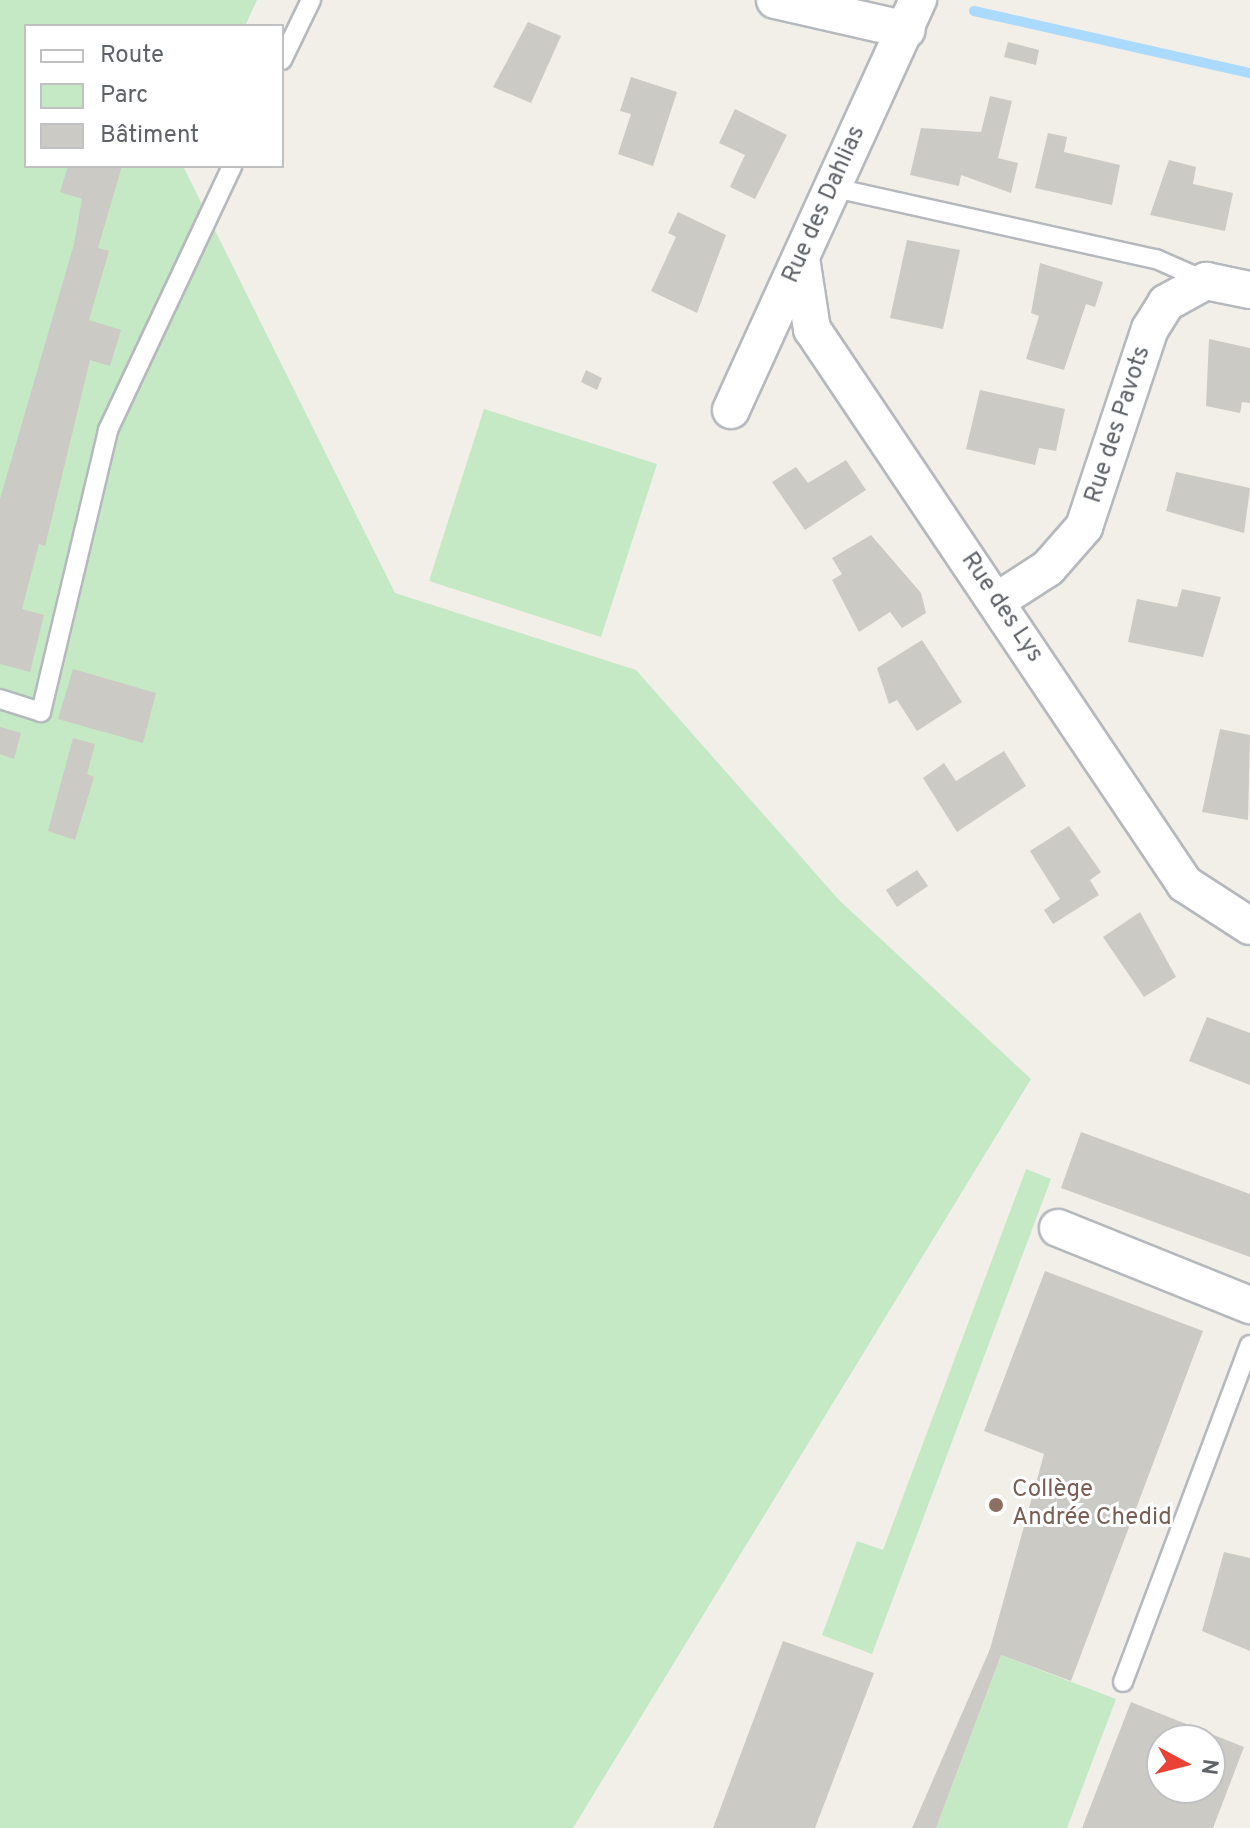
<!DOCTYPE html>
<html>
<head>
<meta charset="utf-8">
<style>
  body { margin:0 }
  #map { position:relative; width:1250px; height:1828px; overflow:hidden; background:#f1efe8; font-family:Overpass,sans-serif }
  div>[style] { position:absolute }
  [style*='--x'] { left:calc(var(--x)*1px); top:calc(var(--y)*1px); width:calc(var(--w)*1px); rotate:calc(var(--a)*1deg) }
  .green>* { inset:0; background:#c5e8c5 }
  .stream>* { height:10px; margin:-5px; padding:0 5px; transform-origin:5px; border-radius:5px; background:#aadaff }
  .building>* { inset:0; background:#cccac5 }
  .roads { filter:drop-shadow(2px 0 #b5b8bc) drop-shadow(-2px 0 #b5b8bc) drop-shadow(0 2px #b5b8bc) drop-shadow(0 -2px #b5b8bc) }
  .lane>* { height:18px; margin:-9px; padding:0 9px; transform-origin:9px; border-radius:9px; background:#fff }
  .street>* { height:36px; margin:-18px; padding:0 18px; transform-origin:18px; border-radius:18px; background:#fff }
  .dots>* { width:22px; height:22px; translate:-50% -50%; box-sizing:border-box; border:4px solid #fff; border-radius:50% }
  span { translate:-50% -50%; white-space:nowrap; text-align:center; line-height:1.15; -webkit-text-stroke:6px #fff; paint-order:stroke }
  .street-label { font-size:24px; color:#5f6368 }
  .education-label { font-size:24px; color:#785e54 }
  .left { translate:0 -50%; text-align:left }
  .legend { position:absolute; left:24px; top:24px; width:260px; height:144px; box-sizing:border-box; background:#fff; border:2px solid #bfc1c3; margin:0; padding:10px 14px; list-style:none; font-size:24px; color:#5f6368 }
  .legend li { display:flex; align-items:center; gap:16px; height:40px }
  .legend b { width:40px; border:2px solid #bfc1c3 }
  .north { position:absolute; left:1146px; top:1724px; width:80px; height:80px; box-sizing:border-box; background:#fff; border:2px solid #bfc1c3; border-radius:50%; rotate:97deg; font-size:22px; font-weight:700; line-height:32px; text-align:center; color:#5f6368 }
  .north::after { content:''; display:block; margin:auto; width:28px; height:36px; background:#ea4335; clip-path:polygon(50% 0,100% 100%,50% 72%,0 100%) }
</style>
</head>
<body>
<div id="map">
  <div class="green">
    <div style="clip-path:polygon(0 0,257px 0,245px 26px,26px 26px,26px 166px,183px 166px,395px 593px,636px 670px,839px 900px,1031px 1079px,573px 1828px,0 1828px)"></div>
    <div style="clip-path:polygon(484px 409px,657px 464px,601px 637px,429px 581px)"></div>
    <div style="clip-path:polygon(1026px 1169px,1051px 1179px,872px 1654px,822px 1635px,857px 1541px,883px 1550px)"></div>
    <div style="clip-path:polygon(1001px 1655px,1116px 1699px,1067px 1828px,936px 1828px)"></div>
  </div>
  <div class="stream">
    <div style="--x:974;--y:11;--w:283;--a:12.7"></div>
  </div>
  <div class="building">
    <div style="clip-path:polygon(528px 22px,561px 36px,531px 103px,493px 87px)"></div>
    <div style="clip-path:polygon(1008px 42px,1039px 50px,1036px 65px,1004px 57px)"></div>
    <div style="clip-path:polygon(631px 77px,677px 92px,653px 166px,618px 154px,631px 114px,620px 111px)"></div>
    <div style="clip-path:polygon(990px 96px,1012px 101px,998px 158px,1018px 163px,1011px 193px,961px 175px,959px 186px,910px 175px,921px 128px,981px 132px)"></div>
    <div style="clip-path:polygon(735px 109px,787px 135px,755px 199px,730px 187px,745px 155px,719px 143px)"></div>
    <div style="clip-path:polygon(1048px 133px,1067px 137px,1064px 152px,1120px 165px,1112px 205px,1035px 188px)"></div>
    <div style="clip-path:polygon(1169px 160px,1196px 167px,1193px 184px,1233px 193px,1225px 231px,1150px 215px)"></div>
    <div style="clip-path:polygon(68px 166px,122px 166px,98px 248px,109px 251px,89px 320px,121px 330px,110px 366px,90px 360px,45px 546px,39px 544px,22px 609px,44px 615px,30px 672px,0 664px,0 499px,74px 244px,82px 199px,60px 192px)"></div>
    <div style="clip-path:polygon(678px 212px,726px 235px,697px 313px,651px 291px,676px 237px,668px 233px)"></div>
    <div style="clip-path:polygon(907px 240px,960px 250px,943px 329px,890px 318px)"></div>
    <div style="clip-path:polygon(1040px 263px,1103px 282px,1095px 307px,1086px 304px,1064px 370px,1026px 359px,1039px 316px,1031px 313px)"></div>
    <div style="clip-path:polygon(1209px 339px,1250px 348px,1250px 403px,1242px 402px,1240px 413px,1206px 406px)"></div>
    <div style="clip-path:polygon(586px 370px,602px 378px,597px 390px,581px 382px)"></div>
    <div style="clip-path:polygon(980px 390px,1065px 409px,1056px 451px,1039px 448px,1035px 465px,966px 449px)"></div>
    <div style="clip-path:polygon(846px 460px,866px 490px,805px 530px,772px 482px,796px 467px,808px 483px)"></div>
    <div style="clip-path:polygon(1176px 472px,1250px 488px,1244px 533px,1166px 511px)"></div>
    <div style="clip-path:polygon(871px 535px,921px 593px,926px 613px,902px 628px,890px 612px,859px 632px,832px 580px,842px 574px,832px 558px)"></div>
    <div style="clip-path:polygon(1182px 589px,1221px 597px,1203px 657px,1128px 642px,1137px 599px,1177px 607px)"></div>
    <div style="clip-path:polygon(922px 640px,962px 702px,917px 731px,897px 700px,889px 704px,877px 668px)"></div>
    <div style="clip-path:polygon(73px 669px,156px 693px,143px 743px,58px 719px)"></div>
    <div style="clip-path:polygon(0 727px,21px 733px,14px 759px,0 754px)"></div>
    <div style="clip-path:polygon(1220px 729px,1250px 735px,1248px 820px,1202px 812px)"></div>
    <div style="clip-path:polygon(73px 738px,95px 744px,87px 774px,94px 777px,75px 840px,48px 831px)"></div>
    <div style="clip-path:polygon(1004px 751px,1026px 786px,957px 832px,923px 778px,944px 763px,956px 781px)"></div>
    <div style="clip-path:polygon(1069px 826px,1101px 872px,1090px 880px,1099px 895px,1053px 924px,1044px 910px,1060px 899px,1030px 851px)"></div>
    <div style="clip-path:polygon(917px 870px,928px 886px,897px 907px,886px 890px)"></div>
    <div style="clip-path:polygon(1140px 912px,1176px 977px,1144px 997px,1103px 937px)"></div>
    <div style="clip-path:polygon(1207px 1017px,1250px 1033px,1250px 1085px,1189px 1061px)"></div>
    <div style="clip-path:polygon(1081px 1132px,1250px 1194px,1250px 1257px,1061px 1188px)"></div>
    <div style="clip-path:polygon(1045px 1271px,1203px 1331px,1071px 1681px,1001px 1655px,936px 1828px,912px 1828px,990px 1649px,1044px 1454px,984px 1431px)"></div>
    <div style="clip-path:polygon(1224px 1552px,1250px 1558px,1250px 1651px,1202px 1631px)"></div>
    <div style="clip-path:polygon(783px 1641px,874px 1673px,815px 1828px,713px 1828px)"></div>
    <div style="clip-path:polygon(evenodd,1131px 1702px,1244px 1747px,1213px 1828px,1082px 1828px,1131px 1702px,1162px 1740px,1210px 1740px,1210px 1788px,1162px 1788px,1162px 1740px)"></div>
  </div>
  <div class="roads">
    <div class="lane">
      <div style="--x:282;--y:60;--w:67;--a:-64.2"></div>
      <div style="--x:830;--y:187;--w:334;--a:12.5"></div>
      <div style="--x:1156;--y:259;--w:55;--a:23.7"></div>
      <div style="--x:0;--y:699;--w:43;--a:17.6"></div>
      <div style="--x:41;--y:712;--w:290;--a:-76.6"></div>
      <div style="--x:108;--y:430;--w:292;--a:-64.8"></div>
      <div style="--x:1123;--y:1682;--w:360;--a:-69.4"></div>
    </div>
    <div class="street">
      <div style="--x:775;--y:0;--w:135;--a:12.8"></div>
      <div style="--x:801;--y:258;--w:72;--a:81.2"></div>
      <div style="--x:812;--y:329;--w:669;--a:56.1"></div>
      <div style="--x:1185;--y:884;--w:77;--a:32.9"></div>
      <div style="--x:731;--y:410;--w:451;--a:-65.5"></div>
      <div style="--x:997;--y:601;--w:61;--a:-32.9"></div>
      <div style="--x:1048;--y:568;--w:55;--a:-48.7"></div>
      <div style="--x:1084;--y:527;--w:209;--a:-71.6"></div>
      <div style="--x:1150;--y:329;--w:31;--a:-58"></div>
      <div style="--x:1166;--y:303;--w:46;--a:-28.8"></div>
      <div style="--x:1206;--y:281;--w:45;--a:11.6"></div>
      <div style="--x:1058;--y:1228;--w:207;--a:21.9"></div>
    </div>
  </div>
  <div class="dots">
    <div style="left:996px;top:1505px;background:#8d6e63"></div>
  </div>
  <div class="street-label">
    <span style="left:825px;top:205px;rotate:-66deg">Rue des Dahlias</span>
    <span style="left:1119px;top:425px;rotate:-72deg">Rue des Pavots</span>
    <span style="left:1001px;top:608px;rotate:56deg">Rue des Lys</span>
  </div>
  <div class="education-label">
    <span class="left" style="left:1012px;top:1505px">Collège<br>Andrée Chedid</span>
  </div>
  <ul class="legend">
  <li><b style="height:10px;background:#fff"></b>Route</li>
  <li><b style="height:22px;background:#c5e8c5"></b>Parc</li>
  <li><b style="height:22px;background:#cccac5"></b>Bâtiment</li>
  </ul>
  <div class="north">N</div>
</div>
</body>
</html>
